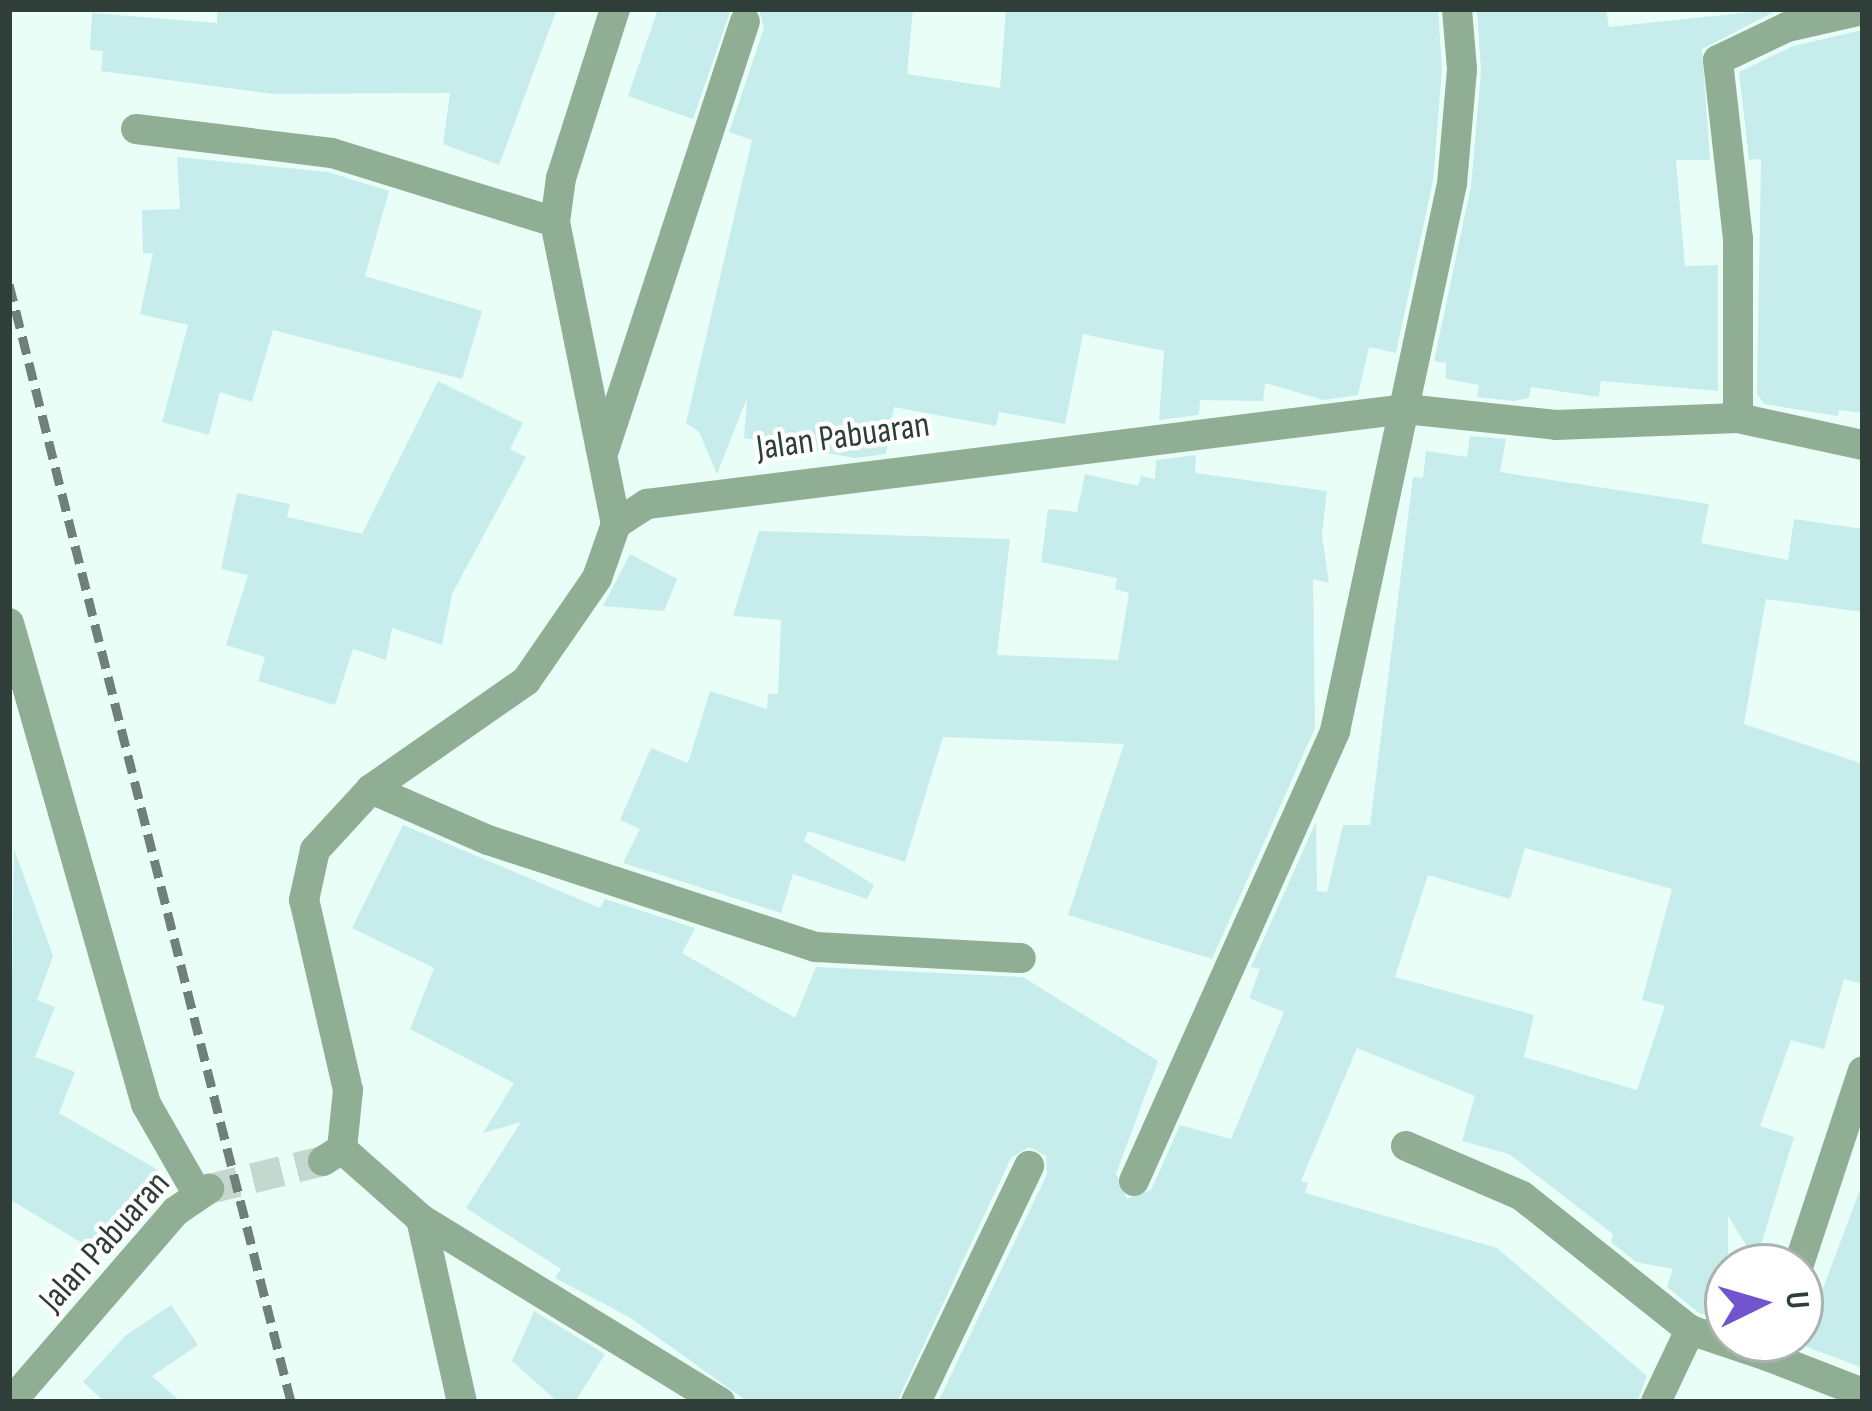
<!DOCTYPE html>
<html>
<head>
<meta charset="utf-8">
<style>
  body { margin:0 }
  #map { position:relative; width:1872px; height:1411px; overflow:hidden; background:#e9fef6; font-family:"Sofia Sans Condensed",sans-serif }
  div>[style] { position:absolute }
  [style*='--x'] { left:calc(var(--x)*1px); top:calc(var(--y)*1px); width:calc(var(--w)*1px); rotate:calc(var(--a)*1deg) }
  .building>* { inset:0; background:#c6edec }
  .minor-tunnel>* { height:30px; margin-top:-15px; transform-origin:0; background:repeating-linear-gradient(90deg,#c4d8d0 0 30px,transparent 0 45px) }
  .minor>* { height:30px; margin:-15px; padding:0 15px; transform-origin:15px; border-radius:15px; background:#8fae94 }
  .rail>* { height:9px; margin-top:-4.5px; transform-origin:0; background:repeating-linear-gradient(90deg,#6f7f79 0 18px,transparent 0 27px) }
  span { translate:-50% -50%; white-space:nowrap; text-align:center; line-height:1.15; -webkit-text-stroke:9px #fff; paint-order:stroke }
  .street-label { font-size:36px; color:#303e39 }
  .frame { position:absolute; inset:0; border:12px solid #303e39; pointer-events:none }
  .north { position:absolute; left:1704px; top:1243px; width:120px; height:120px; box-sizing:border-box; background:#fff; border:3px solid #acb2b0; border-radius:50%; rotate:85deg; font-size:33px; font-weight:700; line-height:48px; text-align:center; color:#303e39 }
  .north::after { content:''; display:block; margin:auto; width:42px; height:54px; background:#7155cf; clip-path:polygon(50% 0,100% 100%,50% 72%,0 100%) }
</style>
</head>
<body>
<div id="map">
  <div class="building">
    <div style="clip-path:polygon(217px 9px,557px 9px,499px 165px,443px 144px,450px 93px,272px 94px,101px 71px,103px 51px,90px 50px,92px 13px,217px 23px)"></div>
    <div style="clip-path:polygon(658px 9px,731px 9px,693px 119px,628px 96px)"></div>
    <div style="clip-path:polygon(759px 9px,913px 9px,907px 74px,1000px 88px,1006px 9px,1438px 9px,1442px 69px,1433px 181px,1396px 353px,1369px 347px,1358px 395px,1324px 400px,1265px 383px,1263px 401px,1200px 400px,1199px 415px,1159px 420px,1164px 351px,1083px 334px,1065px 424px,999px 412px,996px 426px,894px 407px,886px 454px,855px 458px,744px 438px,747px 398px,717px 474px,699px 432px,686px 423px,752px 140px,729px 132px,764px 28px)"></div>
    <div style="clip-path:polygon(1477px 9px,1606px 9px,1609px 27px,1780px 9px,1702px 49px,1710px 160px,1676px 160px,1685px 266px,1718px 265px,1718px 391px,1601px 381px,1599px 397px,1531px 387px,1529px 398px,1514px 401px,1477px 397px,1479px 385px,1446px 379px,1446px 363px,1434px 361px,1471px 186px,1481px 71px)"></div>
    <div style="clip-path:polygon(1863px 30px,1863px 413px,1839px 410px,1838px 416px,1764px 404px,1757px 394px,1761px 159px,1749px 160px,1739px 72px,1793px 46px)"></div>
    <div style="clip-path:polygon(177px 157px,328px 172px,389px 191px,365px 276px,482px 311px,462px 379px,273px 330px,252px 402px,220px 392px,209px 435px,162px 422px,188px 325px,140px 314px,153px 253px,143px 254px,142px 210px,180px 209px)"></div>
    <div style="clip-path:polygon(438px 381px,523px 423px,510px 449px,526px 457px,452px 594px,442px 645px,392px 628px,386px 660px,353px 649px,335px 705px,258px 681px,265px 657px,226px 645px,248px 575px,221px 569px,237px 493px,290px 504px,287px 517px,362px 534px)"></div>
    <div style="clip-path:polygon(evenodd,1470px 436px,1506px 439px,1500px 472px,1709px 504px,1701px 543px,1788px 560px,1794px 519px,1863px 529px,1863px 612px,1766px 599px,1744px 724px,1863px 764px,1863px 984px,1844px 979px,1824px 1049px,1791px 1040px,1760px 1126px,1794px 1137px,1756px 1261px,1728px 1216px,1728px 1322px,1699px 1313px,1667px 1287px,1673px 1269px,1636px 1262px,1611px 1242px,1613px 1234px,1509px 1154px,1462px 1141px,1475px 1096px,1357px 1048px,1301px 1181px,1308px 1183px,1305px 1193px,1497px 1248px,1647px 1376px,1637px 1402px,938px 1402px,1047px 1174px,1046px 1156px,1029px 1147px,1011px 1158px,897px 1402px,748px 1402px,629px 1317px,555px 1278px,561px 1269px,466px 1208px,521px 1122px,483px 1133px,514px 1083px,410px 1029px,434px 968px,352px 928px,403px 825px,600px 908px,605px 899px,695px 928px,682px 953px,795px 1018px,816px 967px,1023px 977px,1158px 1061px,1116px 1174px,1127px 1199px,1151px 1190px,1180px 1125px,1231px 1139px,1284px 1012px,1249px 998px,1260px 969px,1251px 967px,1316px 822px,1317px 891px,1327px 892px,1343px 825px,1370px 825px,1413px 477px,1423px 478px,1426px 451px,1467px 457px,1470px 436px,1525px 848px,1672px 889px,1642px 1000px,1665px 1006px,1637px 1090px,1524px 1057px,1534px 1015px,1395px 977px,1428px 875px,1510px 899px,1525px 848px)"></div>
    <div style="clip-path:polygon(1196px 455px,1195px 473px,1327px 491px,1322px 535px,1329px 583px,1313px 579px,1315px 728px,1212px 959px,1068px 915px,1124px 744px,943px 737px,905px 862px,808px 831px,804px 841px,874px 885px,867px 899px,793px 874px,781px 913px,623px 863px,640px 829px,620px 820px,651px 748px,688px 763px,710px 691px,767px 709px,768px 694px,778px 694px,781px 620px,733px 616px,759px 531px,1010px 539px,997px 655px,1118px 660px,1129px 593px,1115px 589px,1117px 578px,1041px 562px,1048px 509px,1077px 512px,1085px 474px,1138px 486px,1141px 476px,1155px 479px,1156px 460px)"></div>
    <div style="clip-path:polygon(630px 554px,677px 579px,664px 611px,603px 606px)"></div>
    <div style="clip-path:polygon(14px 849px,53px 956px,37px 1000px,55px 1007px,35px 1057px,75px 1072px,59px 1113px,158px 1170px,107px 1258px,9px 1199px)"></div>
    <div style="clip-path:polygon(1859px 1192px,1863px 1193px,1863px 1368px,1802px 1345px)"></div>
    <div style="clip-path:polygon(171px 1305px,198px 1345px,152px 1376px,181px 1402px,105px 1402px,83px 1382px,125px 1336px)"></div>
    <div style="clip-path:polygon(534px 1311px,605px 1354px,575px 1402px,558px 1402px,512px 1361px)"></div>
  </div>
  <div class="minor-tunnel">
    <div style="--x:209;--y:1189;--w:117;--a:-13.8"></div>
  </div>
  <div class="minor">
    <div style="--x:615;--y:9;--w:177;--a:107.7"></div>
    <div style="--x:561;--y:178;--w:44;--a:97.8"></div>
    <div style="--x:555;--y:222;--w:308;--a:78.6"></div>
    <div style="--x:136;--y:129;--w:197;--a:7"></div>
    <div style="--x:332;--y:153;--w:233;--a:17.2"></div>
    <div style="--x:1738;--y:418;--w:179;--a:-90"></div>
    <div style="--x:1738;--y:239;--w:180;--a:-96.4"></div>
    <div style="--x:1718;--y:60;--w:76;--a:-25.6"></div>
    <div style="--x:1787;--y:27;--w:78;--a:-12.6"></div>
    <div style="--x:604;--y:450;--w:451;--a:-71.8"></div>
    <div style="--x:9;--y:623;--w:500;--a:74.1"></div>
    <div style="--x:146;--y:1104;--w:103;--a:60.2"></div>
    <div style="--x:371;--y:789;--w:128;--a:23.6"></div>
    <div style="--x:488;--y:840;--w:345;--a:18.1"></div>
    <div style="--x:816;--y:947;--w:205;--a:3.1"></div>
    <div style="--x:1406;--y:1146;--w:126;--a:23.3"></div>
    <div style="--x:1522;--y:1196;--w:215;--a:38.6"></div>
    <div style="--x:1690;--y:1330;--w:84;--a:18.6"></div>
    <div style="--x:342;--y:1149;--w:106;--a:41.5"></div>
    <div style="--x:421;--y:1219;--w:351;--a:31.5"></div>
    <div style="--x:323;--y:1161;--w:22;--a:-32"></div>
    <div style="--x:342;--y:1149;--w:59;--a:-84.2"></div>
    <div style="--x:348;--y:1090;--w:195;--a:-103"></div>
    <div style="--x:304;--y:900;--w:51;--a:-77.6"></div>
    <div style="--x:315;--y:850;--w:83;--a:-47.4"></div>
    <div style="--x:371;--y:789;--w:189;--a:-34.9"></div>
    <div style="--x:526;--y:681;--w:125;--a:-55.4"></div>
    <div style="--x:597;--y:578;--w:57;--a:-70.6"></div>
    <div style="--x:616;--y:524;--w:37;--a:-33"></div>
    <div style="--x:647;--y:504;--w:764;--a:-7.14"></div>
    <div style="--x:1405;--y:409;--w:152;--a:6"></div>
    <div style="--x:1556;--y:425;--w:182;--a:-2.2"></div>
    <div style="--x:1738;--y:418;--w:128;--a:12.2"></div>
    <div style="--x:1134;--y:1181;--w:493;--a:-65.9"></div>
    <div style="--x:1335;--y:731;--w:559;--a:-77.93"></div>
    <div style="--x:1452;--y:184;--w:115;--a:-85"></div>
    <div style="--x:1462;--y:69;--w:60;--a:-94.8"></div>
    <div style="--x:421;--y:1219;--w:188;--a:77.4"></div>
    <div style="--x:1798;--y:1267;--w:206;--a:-71.7"></div>
    <div style="--x:1776;--y:1339;--w:19;--a:108"></div>
    <div style="--x:1770;--y:1357;--w:100;--a:21.2"></div>
    <div style="--x:11;--y:1402;--w:252;--a:-49.2"></div>
    <div style="--x:176;--y:1211;--w:40;--a:-34"></div>
    <div style="--x:916;--y:1402;--w:262;--a:-64.4"></div>
    <div style="--x:1656;--y:1402;--w:80;--a:-64.7"></div>
  </div>
  <div class="rail">
    <div style="--x:9;--y:284;--w:1153;--a:75.84"></div>
  </div>
  <div class="street-label">
    <span style="left:843px;top:437px;rotate:-8deg">Jalan Pabuaran</span>
    <span style="left:105px;top:1242px;rotate:-48deg">Jalan Pabuaran</span>
  </div>
  <div class="frame"></div>
  <div class="north">U</div>
</div>
</body>
</html>
